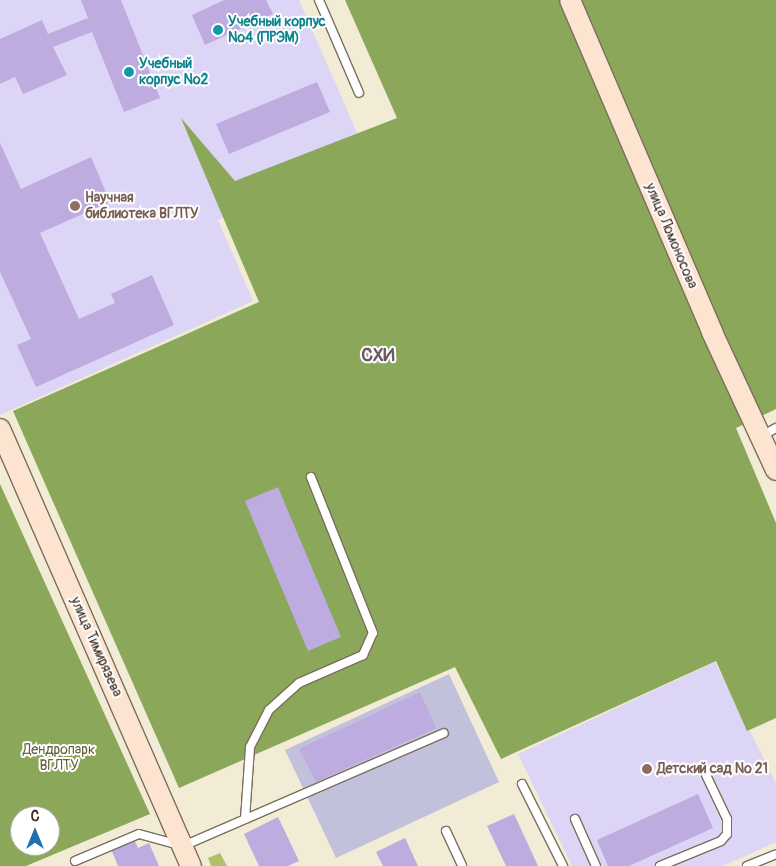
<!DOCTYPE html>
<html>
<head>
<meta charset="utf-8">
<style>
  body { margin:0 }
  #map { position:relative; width:776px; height:866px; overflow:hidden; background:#f2ebd5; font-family:Pangolin,sans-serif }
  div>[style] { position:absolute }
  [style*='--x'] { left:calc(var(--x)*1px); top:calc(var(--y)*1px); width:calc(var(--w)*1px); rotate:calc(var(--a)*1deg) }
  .built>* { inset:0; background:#ddd5f6 }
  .industrial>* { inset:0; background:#c2c1dc }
  .green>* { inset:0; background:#aec165 }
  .forest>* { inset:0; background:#8aa75a }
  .building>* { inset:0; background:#beabdf }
  .roads { filter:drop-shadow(1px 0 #7b6e5e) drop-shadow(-1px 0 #7b6e5e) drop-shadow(0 1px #7b6e5e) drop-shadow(0 -1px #7b6e5e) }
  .lane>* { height:8px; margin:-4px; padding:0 4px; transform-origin:4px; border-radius:4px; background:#fff }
  .secondary>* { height:20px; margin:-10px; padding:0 10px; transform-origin:10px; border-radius:10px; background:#fde4d0 }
  .dots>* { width:14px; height:14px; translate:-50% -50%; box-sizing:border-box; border:2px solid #fff; border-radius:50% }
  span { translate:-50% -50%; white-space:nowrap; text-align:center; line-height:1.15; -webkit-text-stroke:4px #fff; paint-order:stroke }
  .culture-label { font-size:14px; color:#0d838f; font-weight:700 }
  .left { translate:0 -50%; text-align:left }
  .education-label { font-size:14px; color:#785e54; font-weight:700 }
  .street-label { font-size:14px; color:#3b2a1e }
  .park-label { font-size:14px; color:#635f37 }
  .district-label { font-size:19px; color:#695762; font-weight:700 }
  .north { position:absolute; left:10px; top:806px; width:50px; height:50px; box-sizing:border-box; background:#fff; border:1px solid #b1aaa5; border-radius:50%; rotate:0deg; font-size:14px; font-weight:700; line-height:20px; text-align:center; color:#3b2a1e }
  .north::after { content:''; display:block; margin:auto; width:18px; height:22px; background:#1f6fb2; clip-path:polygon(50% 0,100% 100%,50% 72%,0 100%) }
</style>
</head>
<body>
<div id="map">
  <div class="built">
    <div style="clip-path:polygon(0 0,299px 0,366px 153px,218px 220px,253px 301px,0 415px)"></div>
    <div style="clip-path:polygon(715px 662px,776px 783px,776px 842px,723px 866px,572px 866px,518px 754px)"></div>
  </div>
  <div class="industrial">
    <div style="clip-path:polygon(449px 674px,499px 782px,336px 858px,285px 750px)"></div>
  </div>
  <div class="green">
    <div style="clip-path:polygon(220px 853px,227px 866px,211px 866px,208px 858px)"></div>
  </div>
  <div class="forest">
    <div style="clip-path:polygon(345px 0,776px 0,776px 409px,736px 428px,776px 523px,776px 718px,747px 731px,716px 661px,501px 759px,455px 667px,179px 788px,13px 411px,259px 302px,181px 118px,235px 181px,397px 118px)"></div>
    <div style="clip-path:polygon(evenodd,0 484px,150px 814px,26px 866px,0 866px,0 484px,20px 816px,50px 816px,50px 846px,20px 846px,20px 816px)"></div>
  </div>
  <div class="building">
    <div style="clip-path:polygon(81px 0,121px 0,160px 98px,124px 112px,92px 32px,53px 47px,67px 75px,23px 94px,15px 77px,0 84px,0 39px,42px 20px,48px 34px,88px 18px)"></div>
    <div style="clip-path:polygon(224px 0,266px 0,273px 14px,205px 45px,192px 15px)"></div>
    <div style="clip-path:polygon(317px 82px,330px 112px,229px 154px,216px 124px)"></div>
    <div style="clip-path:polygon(0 143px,21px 189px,91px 157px,110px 202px,40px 233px,79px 319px,115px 303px,111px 294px,152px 275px,174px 325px,36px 387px,17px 345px,31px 339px,0 272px)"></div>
    <div style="clip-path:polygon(278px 487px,341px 637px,308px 651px,245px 501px)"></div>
    <div style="clip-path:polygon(420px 692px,436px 728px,316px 782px,299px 749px)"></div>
    <div style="clip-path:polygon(698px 794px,713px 828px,629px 866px,608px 866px,597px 840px)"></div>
    <div style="clip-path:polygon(514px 814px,538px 866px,506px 866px,487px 826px)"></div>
    <div style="clip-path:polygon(278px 817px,299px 861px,288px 866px,259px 866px,244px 834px)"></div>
    <div style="clip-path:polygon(405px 838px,418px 866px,383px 866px,376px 852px)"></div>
    <div style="clip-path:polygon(134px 839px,138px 848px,149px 843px,159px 866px,118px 866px,111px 849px)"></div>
  </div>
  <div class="roads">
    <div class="lane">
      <div style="--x:319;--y:0;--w:101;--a:66.7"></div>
      <div style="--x:762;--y:436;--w:16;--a:-30"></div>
      <div style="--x:522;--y:784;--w:92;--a:63.4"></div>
      <div style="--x:245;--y:819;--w:72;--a:-86"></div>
      <div style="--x:250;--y:747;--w:42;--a:-62.8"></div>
      <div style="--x:269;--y:710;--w:40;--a:-42"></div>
      <div style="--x:299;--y:683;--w:70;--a:-23.6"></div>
      <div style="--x:363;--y:655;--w:24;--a:-66"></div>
      <div style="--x:373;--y:633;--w:168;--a:-111.7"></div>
      <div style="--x:575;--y:819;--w:51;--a:65.9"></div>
      <div style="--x:446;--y:831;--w:38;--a:65"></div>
      <div style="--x:75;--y:861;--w:69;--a:-22.9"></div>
      <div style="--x:139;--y:834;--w:46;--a:15.3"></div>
      <div style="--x:183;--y:846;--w:284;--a:-23.4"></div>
      <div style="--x:660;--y:866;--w:66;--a:-22.3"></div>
      <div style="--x:721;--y:841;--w:9;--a:-49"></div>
      <div style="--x:727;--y:834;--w:15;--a:-90"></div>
      <div style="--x:727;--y:819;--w:49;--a:-115.5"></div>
      <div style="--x:747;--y:866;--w:31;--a:-22"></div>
    </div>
    <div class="secondary">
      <div style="--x:570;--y:0;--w:361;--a:66.8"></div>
      <div style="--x:712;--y:332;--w:152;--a:65.1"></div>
      <div style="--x:0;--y:429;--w:477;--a:66.4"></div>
    </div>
  </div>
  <div class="dots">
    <div style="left:218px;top:30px;background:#0f9aa8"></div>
    <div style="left:129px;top:72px;background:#0f9aa8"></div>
    <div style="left:75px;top:206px;background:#8d6e63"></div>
    <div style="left:647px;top:769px;background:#8d6e63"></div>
  </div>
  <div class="culture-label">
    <span class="left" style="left:228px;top:30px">Учебный корпус<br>№4 (ПРЭМ)</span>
    <span class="left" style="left:139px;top:72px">Учебный<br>корпус №2</span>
  </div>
  <div class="education-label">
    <span class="left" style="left:85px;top:206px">Научная<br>библиотека ВГЛТУ</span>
    <span class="left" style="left:657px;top:769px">Детский сад № 21</span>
  </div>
  <div class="street-label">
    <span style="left:671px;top:236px;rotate:67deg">улица Ломоносова</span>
    <span style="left:96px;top:647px;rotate:66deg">улица Тимирязева</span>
  </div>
  <div class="park-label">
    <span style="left:59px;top:758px">Дендропарк<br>ВГЛТУ</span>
  </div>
  <div class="district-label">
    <span style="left:378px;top:356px">СХИ</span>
  </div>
  <div class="north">С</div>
</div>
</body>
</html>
